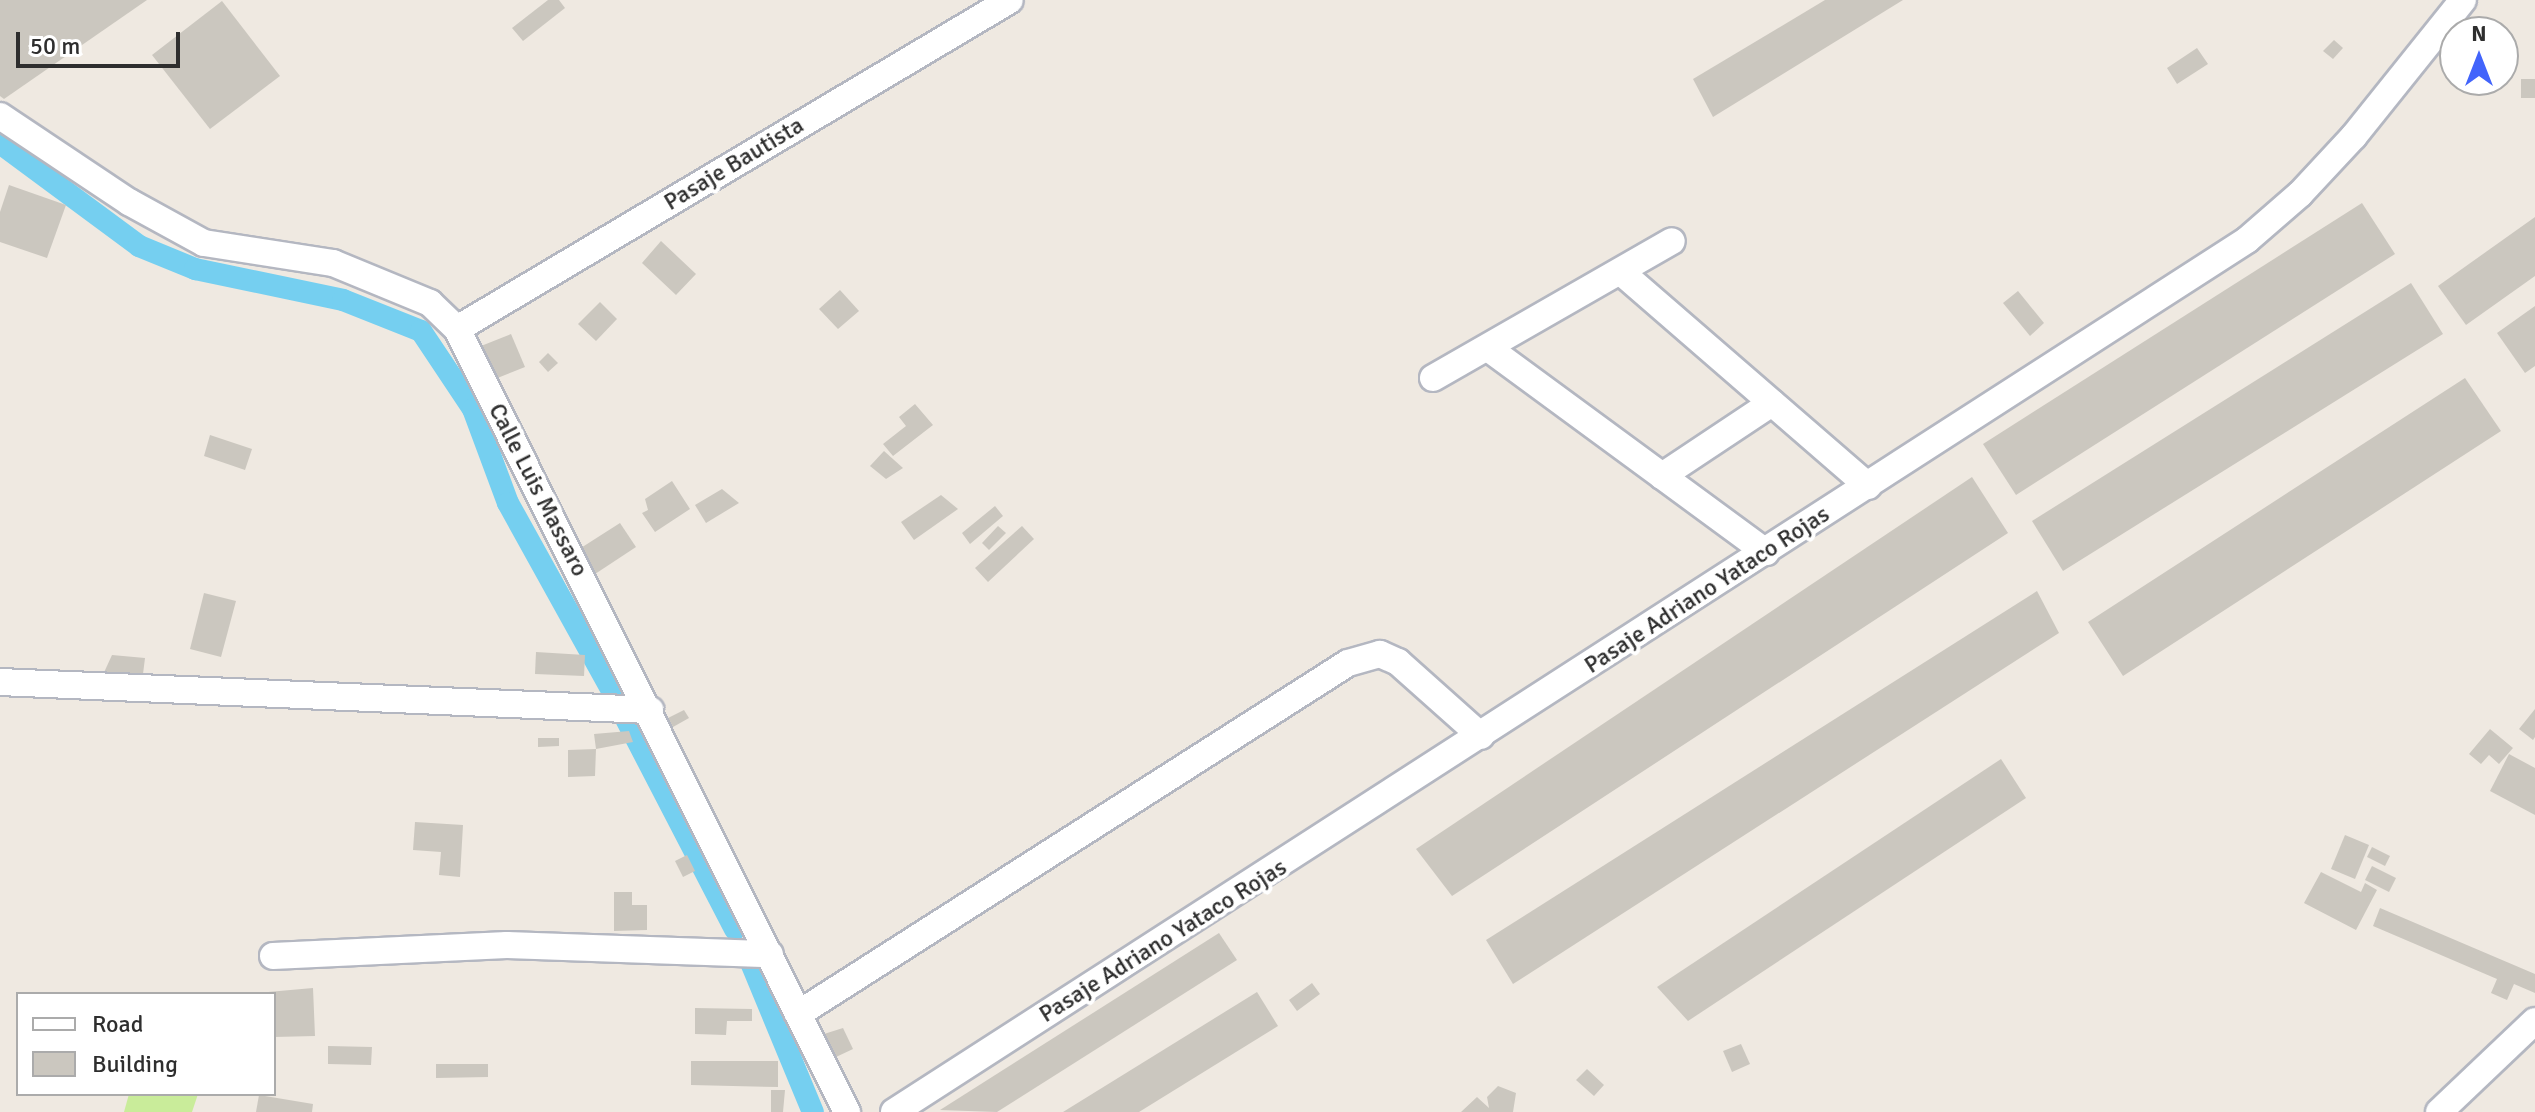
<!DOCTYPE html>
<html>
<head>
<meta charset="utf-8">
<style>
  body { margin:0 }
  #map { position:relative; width:2535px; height:1112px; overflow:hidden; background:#efe9e1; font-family:Signika,sans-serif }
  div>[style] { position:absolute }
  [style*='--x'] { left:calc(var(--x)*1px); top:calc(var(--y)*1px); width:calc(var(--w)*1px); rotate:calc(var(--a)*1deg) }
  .pitch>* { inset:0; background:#c9ec9a }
  .canal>* { height:22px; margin:-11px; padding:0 11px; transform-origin:11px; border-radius:11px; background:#75cff0 }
  .building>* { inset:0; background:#cbc7bf }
  .roads { filter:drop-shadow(2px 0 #b4b7c1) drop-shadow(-2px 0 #b4b7c1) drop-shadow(0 2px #b4b7c1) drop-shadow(0 -2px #b4b7c1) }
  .minor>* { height:26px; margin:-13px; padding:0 13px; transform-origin:13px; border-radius:13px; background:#fff }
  span { translate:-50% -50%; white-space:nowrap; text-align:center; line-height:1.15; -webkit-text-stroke:8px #fff; paint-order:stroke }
  .street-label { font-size:24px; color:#2e2e2e }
  .legend { position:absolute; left:16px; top:992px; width:260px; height:104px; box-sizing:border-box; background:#fff; border:2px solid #ababab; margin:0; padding:10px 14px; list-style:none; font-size:24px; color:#2e2e2e }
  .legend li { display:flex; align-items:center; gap:16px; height:40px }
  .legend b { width:40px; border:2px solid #ababab }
  .north { position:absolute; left:2439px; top:16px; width:80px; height:80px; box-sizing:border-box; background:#fff; border:2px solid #ababab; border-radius:50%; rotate:0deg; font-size:22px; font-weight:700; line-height:32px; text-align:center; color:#2e2e2e }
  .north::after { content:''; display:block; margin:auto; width:28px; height:36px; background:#4264fb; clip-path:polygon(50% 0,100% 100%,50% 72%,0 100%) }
  .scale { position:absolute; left:16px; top:32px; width:164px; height:36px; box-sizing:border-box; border:4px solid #2e2e2e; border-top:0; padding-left:10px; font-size:24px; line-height:28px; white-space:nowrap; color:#2e2e2e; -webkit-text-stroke:6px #fff; paint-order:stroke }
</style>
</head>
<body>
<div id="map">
  <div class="pitch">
    <div style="clip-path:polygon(129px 1094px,198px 1094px,192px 1112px,124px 1112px)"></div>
  </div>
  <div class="canal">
    <div style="--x:0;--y:143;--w:173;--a:36.5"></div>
    <div style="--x:139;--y:246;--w:61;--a:22.3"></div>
    <div style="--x:195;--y:269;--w:151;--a:11.8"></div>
    <div style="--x:343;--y:300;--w:84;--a:21.7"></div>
    <div style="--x:421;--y:331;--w:94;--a:56.3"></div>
    <div style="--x:473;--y:409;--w:100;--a:69.6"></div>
    <div style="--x:508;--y:503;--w:215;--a:61"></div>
    <div style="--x:625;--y:717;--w:239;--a:62.6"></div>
    <div style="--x:752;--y:965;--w:159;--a:67.5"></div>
  </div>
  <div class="building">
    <div style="clip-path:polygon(0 0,147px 0,4px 99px,0 96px)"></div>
    <div style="clip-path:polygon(548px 0,559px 0,565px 8px,523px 41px,512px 28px)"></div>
    <div style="clip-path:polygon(1825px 0,1903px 0,1713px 117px,1693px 79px)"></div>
    <div style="clip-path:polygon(222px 1px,280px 76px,210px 129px,152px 55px)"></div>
    <div style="clip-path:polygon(2334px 40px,2343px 48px,2333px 59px,2323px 51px)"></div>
    <div style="clip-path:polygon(2197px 48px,2208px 64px,2177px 84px,2167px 68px)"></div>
    <div style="clip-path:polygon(2521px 79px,2535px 79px,2535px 98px,2521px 98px)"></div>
    <div style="clip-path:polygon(9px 185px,66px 205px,47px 258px,0 242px,0 212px)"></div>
    <div style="clip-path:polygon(2362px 203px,2395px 254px,2016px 495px,1983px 444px)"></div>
    <div style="clip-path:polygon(2535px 217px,2535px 276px,2466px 325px,2438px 286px)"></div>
    <div style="clip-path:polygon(661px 241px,696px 274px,676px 295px,642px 263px)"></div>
    <div style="clip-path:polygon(2411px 283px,2443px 334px,2063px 571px,2032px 521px)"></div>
    <div style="clip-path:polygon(840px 290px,859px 311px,838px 329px,819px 309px)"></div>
    <div style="clip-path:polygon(2018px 291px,2044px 323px,2030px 336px,2003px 303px)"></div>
    <div style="clip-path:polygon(600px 302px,617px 319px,596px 341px,578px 324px)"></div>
    <div style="clip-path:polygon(2535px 306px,2535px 366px,2525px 373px,2497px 333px)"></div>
    <div style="clip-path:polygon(511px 334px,525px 367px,485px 383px,476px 348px)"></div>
    <div style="clip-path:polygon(548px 353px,558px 363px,548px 372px,539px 362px)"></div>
    <div style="clip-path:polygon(2465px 378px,2501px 431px,2123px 676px,2088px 622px)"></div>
    <div style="clip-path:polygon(915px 404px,933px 425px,893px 456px,883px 444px,906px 426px,899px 417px)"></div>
    <div style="clip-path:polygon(210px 435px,252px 449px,245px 470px,204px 456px)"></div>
    <div style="clip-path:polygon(884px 451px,903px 468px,886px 479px,870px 466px)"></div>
    <div style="clip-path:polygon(1972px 477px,2008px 533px,1452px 896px,1416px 849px)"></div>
    <div style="clip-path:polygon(672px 481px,690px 509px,655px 532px,642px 513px,648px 510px,645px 499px)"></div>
    <div style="clip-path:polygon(722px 489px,739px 503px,706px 523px,695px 505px)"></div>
    <div style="clip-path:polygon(941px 495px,958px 509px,914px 540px,901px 522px)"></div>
    <div style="clip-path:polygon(995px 506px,1003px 516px,970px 544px,962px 533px)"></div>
    <div style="clip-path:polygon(620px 523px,636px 547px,589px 578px,573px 553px)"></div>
    <div style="clip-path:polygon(998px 526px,1006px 533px,989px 550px,982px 543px)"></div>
    <div style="clip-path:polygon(1022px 526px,1034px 539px,988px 582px,975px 568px)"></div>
    <div style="clip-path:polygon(2037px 591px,2059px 633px,1513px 984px,1486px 940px)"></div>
    <div style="clip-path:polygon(204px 593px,236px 601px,221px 657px,190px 649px)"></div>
    <div style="clip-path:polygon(536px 652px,585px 655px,584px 676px,535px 674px)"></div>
    <div style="clip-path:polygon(112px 655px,145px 658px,142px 682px,101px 679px)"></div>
    <div style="clip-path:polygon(2535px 709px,2535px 737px,2533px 740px,2519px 729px)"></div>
    <div style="clip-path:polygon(684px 710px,689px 718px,673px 727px,668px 718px)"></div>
    <div style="clip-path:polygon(2490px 729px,2513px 748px,2499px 764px,2489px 755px,2481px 764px,2469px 754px)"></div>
    <div style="clip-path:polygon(629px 731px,633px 742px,596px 749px,595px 776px,568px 777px,568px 750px,596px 749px,594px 734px)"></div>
    <div style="clip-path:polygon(538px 738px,559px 738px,559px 746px,538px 747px)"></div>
    <div style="clip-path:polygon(2509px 754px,2535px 768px,2535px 815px,2490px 791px)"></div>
    <div style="clip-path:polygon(2001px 759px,2026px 798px,1688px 1021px,1657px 987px)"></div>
    <div style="clip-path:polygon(415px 822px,463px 825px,460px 877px,439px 875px,441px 852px,413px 850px)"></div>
    <div style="clip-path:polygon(2345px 835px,2369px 845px,2355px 879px,2331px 869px)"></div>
    <div style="clip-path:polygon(2372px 847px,2390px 856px,2385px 866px,2367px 857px)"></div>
    <div style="clip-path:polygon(687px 855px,695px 871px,683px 877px,675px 861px)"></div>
    <div style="clip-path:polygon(2372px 866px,2396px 878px,2389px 892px,2365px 880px)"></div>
    <div style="clip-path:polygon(2321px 872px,2361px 892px,2365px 883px,2377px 890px,2356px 930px,2304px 903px)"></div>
    <div style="clip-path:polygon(614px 892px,632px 892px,632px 905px,647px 905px,647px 930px,614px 931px)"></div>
    <div style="clip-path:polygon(2380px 908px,2535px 974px,2535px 993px,2514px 984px,2507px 1000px,2491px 993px,2497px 979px,2373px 926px)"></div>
    <div style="clip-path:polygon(1219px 933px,1237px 960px,997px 1112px,940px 1110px)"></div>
    <div style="clip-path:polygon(1312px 983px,1320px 994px,1297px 1011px,1289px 1000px)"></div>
    <div style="clip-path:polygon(313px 988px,315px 1036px,274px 1037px,274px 994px,245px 994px)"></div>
    <div style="clip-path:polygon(1257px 992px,1278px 1026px,1139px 1112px,1063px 1112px)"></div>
    <div style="clip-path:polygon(695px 1008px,752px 1009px,752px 1021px,727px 1021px,726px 1035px,695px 1034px)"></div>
    <div style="clip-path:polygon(843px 1028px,853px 1049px,836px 1057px,824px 1034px)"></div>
    <div style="clip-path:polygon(1741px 1044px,1750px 1064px,1732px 1072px,1723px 1051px)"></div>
    <div style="clip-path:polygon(328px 1046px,372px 1047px,371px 1065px,328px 1064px)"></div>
    <div style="clip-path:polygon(691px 1061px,778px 1061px,778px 1087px,691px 1085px)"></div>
    <div style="clip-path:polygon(436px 1064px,488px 1064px,488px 1077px,436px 1078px)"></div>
    <div style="clip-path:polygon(1587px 1069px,1604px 1085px,1594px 1096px,1576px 1080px)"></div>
    <div style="clip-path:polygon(1498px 1086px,1516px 1093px,1513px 1112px,1461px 1112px,1477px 1097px,1489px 1108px,1487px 1097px)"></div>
    <div style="clip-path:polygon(771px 1090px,785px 1090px,783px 1112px,771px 1112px)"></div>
    <div style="clip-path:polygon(259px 1095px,313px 1104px,312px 1112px,256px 1112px)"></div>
  </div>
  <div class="roads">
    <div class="minor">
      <div style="--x:0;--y:116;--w:155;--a:33.7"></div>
      <div style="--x:129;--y:202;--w:85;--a:28.7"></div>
      <div style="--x:204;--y:243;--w:131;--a:8.8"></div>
      <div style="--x:333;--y:263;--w:105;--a:22.4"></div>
      <div style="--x:430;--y:303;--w:37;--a:44"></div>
      <div style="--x:457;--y:329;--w:875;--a:63.52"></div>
      <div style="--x:1621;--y:272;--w:327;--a:40.9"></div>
      <div style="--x:457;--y:329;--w:643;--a:-30.75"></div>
      <div style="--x:1488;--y:348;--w:345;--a:36.3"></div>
      <div style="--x:1433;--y:378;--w:275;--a:-29.8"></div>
      <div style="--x:1662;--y:476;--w:132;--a:-33.6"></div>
      <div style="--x:0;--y:682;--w:651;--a:2.47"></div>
      <div style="--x:273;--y:956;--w:234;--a:-2.7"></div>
      <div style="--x:507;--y:945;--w:263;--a:2"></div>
      <div style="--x:798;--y:1014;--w:652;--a:-32.55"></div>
      <div style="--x:1348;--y:663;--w:33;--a:-16"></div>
      <div style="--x:1380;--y:654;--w:20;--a:24"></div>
      <div style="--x:1398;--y:662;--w:111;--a:41.7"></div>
      <div style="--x:894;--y:1112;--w:1610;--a:-32.8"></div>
      <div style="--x:2247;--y:240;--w:70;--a:-41"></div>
      <div style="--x:2300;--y:194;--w:79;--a:-47"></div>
      <div style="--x:2354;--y:136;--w:174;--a:-51.3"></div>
      <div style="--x:2439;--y:1112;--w:132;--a:-43.5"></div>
    </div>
  </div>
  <div class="street-label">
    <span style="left:734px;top:164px;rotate:-31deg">Pasaje Bautista</span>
    <span style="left:538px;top:490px;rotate:63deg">Calle Luis Massaro</span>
    <span style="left:1707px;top:590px;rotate:-33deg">Pasaje Adriano Yataco Rojas</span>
    <span style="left:1163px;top:941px;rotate:-32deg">Pasaje Adriano Yataco Rojas</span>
  </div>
  <ul class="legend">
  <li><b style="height:10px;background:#fff"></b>Road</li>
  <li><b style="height:22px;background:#cbc7bf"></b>Building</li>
  </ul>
  <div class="north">N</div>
  <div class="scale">50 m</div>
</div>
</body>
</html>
